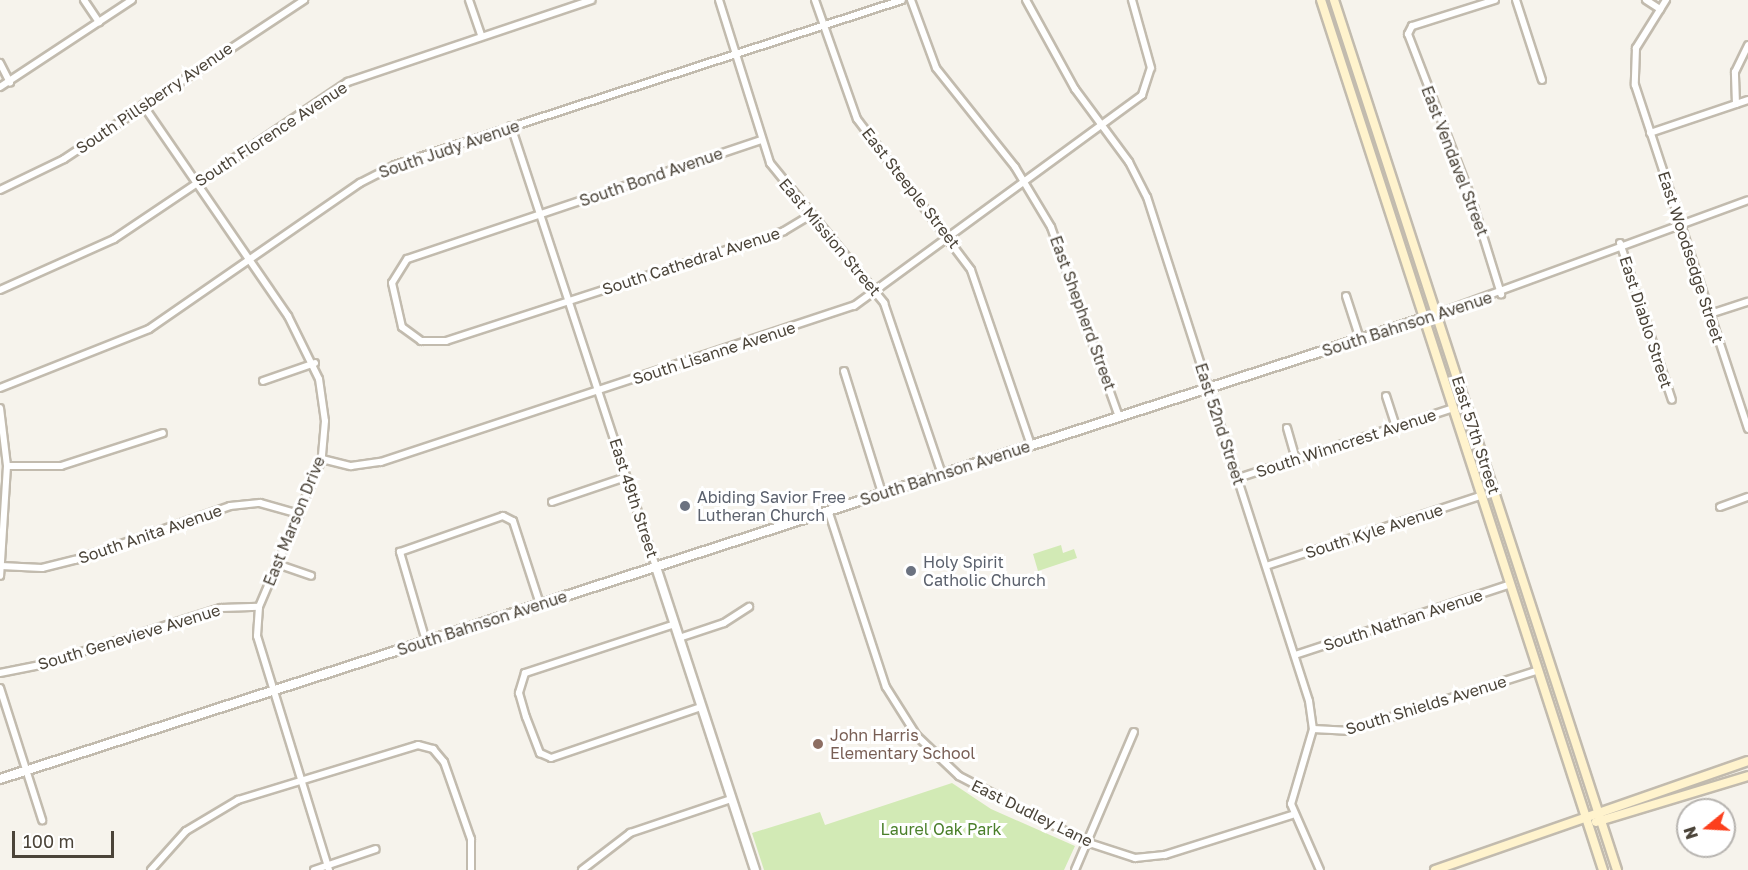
<!DOCTYPE html>
<html>
<head>
<meta charset="utf-8">
<style>
  body { margin:0 }
  #map { position:relative; width:1748px; height:870px; overflow:hidden; background:#f6f3ec; font-family:"Golos Text",sans-serif }
  div>[style] { position:absolute }
  [style*='--x'] { left:calc(var(--x)*1px); top:calc(var(--y)*1px); width:calc(var(--w)*1px); rotate:calc(var(--a)*1deg) }
  .green>* { inset:0; background:#d2eab5 }
  .roads { filter:drop-shadow(2px 0 #c2bbae) drop-shadow(-2px 0 #c2bbae) drop-shadow(0 2px #c2bbae) drop-shadow(0 -2px #c2bbae) }
  .minor>* { height:6px; margin:-3px; padding:0 3px; transform-origin:3px; border-radius:3px; background:#fff }
  .tertiary>* { height:8px; margin:-4px; padding:0 4px; transform-origin:4px; border-radius:4px; background:#fff }
  .secondary>* { height:8px; margin:-4px; padding:0 4px; transform-origin:4px; border-radius:4px; background:#fff3cd }
  .dots>* { width:16px; height:16px; translate:-50% -50%; box-sizing:border-box; border:3px solid #fff; border-radius:50% }
  span { translate:-50% -50%; white-space:nowrap; text-align:center; line-height:1.15; -webkit-text-stroke:6px #fff; paint-order:stroke }
  .street-label { font-size:16px; color:#4b4439 }
  .worship-label { font-size:16px; color:#5b616d }
  .left { translate:0 -50%; text-align:left }
  .education-label { font-size:16px; color:#785e54 }
  .park-label { font-size:16px; color:#4a7f2a }
  .north { position:absolute; left:1676px; top:798px; width:60px; height:60px; box-sizing:border-box; background:#fff; border:2px solid #b7b4b0; border-radius:50%; rotate:252deg; font-size:16px; font-weight:700; line-height:24px; text-align:center; color:#4b4439 }
  .north::after { content:''; display:block; margin:auto; width:21px; height:27px; background:#fc3f1d; clip-path:polygon(50% 0,100% 100%,50% 72%,0 100%) }
  .scale { position:absolute; left:12px; top:831px; width:102px; height:27px; box-sizing:border-box; border:3px solid #4b4439; border-top:0; padding-left:8px; font-size:18px; line-height:21px; white-space:nowrap; color:#4b4439; -webkit-text-stroke:4px #fff; paint-order:stroke }
</style>
</head>
<body>
<div id="map">
  <div class="green">
    <div style="clip-path:polygon(1061px 545px,1063px 553px,1074px 549px,1077px 558px,1038px 571px,1033px 554px)"></div>
    <div style="clip-path:polygon(952px 783px,991px 809px,1075px 846px,1064px 870px,764px 870px,752px 833px,820px 812px,825px 825px)"></div>
  </div>
  <div class="roads">
    <div class="minor">
      <div style="--x:84;--y:0;--w:27;--a:56"></div>
      <div style="--x:469;--y:0;--w:37;--a:71"></div>
      <div style="--x:719;--y:0;--w:171;--a:72.6"></div>
      <div style="--x:770;--y:163;--w:181;--a:50.8"></div>
      <div style="--x:884;--y:303;--w:181;--a:71.3"></div>
      <div style="--x:815;--y:0;--w:126;--a:70.6"></div>
      <div style="--x:857;--y:119;--w:189;--a:52.9"></div>
      <div style="--x:971;--y:270;--w:185;--a:71.1"></div>
      <div style="--x:911;--y:0;--w:72;--a:69.8"></div>
      <div style="--x:936;--y:68;--w:127;--a:51.4"></div>
      <div style="--x:1015;--y:167;--w:70;--a:59"></div>
      <div style="--x:1051;--y:227;--w:202;--a:70.3"></div>
      <div style="--x:1026;--y:0;--w:102;--a:61.2"></div>
      <div style="--x:1075;--y:89;--w:91;--a:53.5"></div>
      <div style="--x:1129;--y:162;--w:39;--a:63"></div>
      <div style="--x:1147;--y:197;--w:529;--a:72.18"></div>
      <div style="--x:1309;--y:701;--w:28;--a:82"></div>
      <div style="--x:1313;--y:729;--w:78;--a:106.3"></div>
      <div style="--x:1291;--y:804;--w:72;--a:66.3"></div>
      <div style="--x:1495;--y:0;--w:87;--a:162.6"></div>
      <div style="--x:1412;--y:26;--w:9;--a:117"></div>
      <div style="--x:1408;--y:34;--w:175;--a:68.9"></div>
      <div style="--x:1471;--y:197;--w:102;--a:72.8"></div>
      <div style="--x:1516;--y:0;--w:84;--a:72"></div>
      <div style="--x:1646;--y:0;--w:17;--a:33"></div>
      <div style="--x:1666;--y:0;--w:57;--a:122"></div>
      <div style="--x:1636;--y:48;--w:37;--a:92"></div>
      <div style="--x:1635;--y:85;--w:362;--a:71.8"></div>
      <div style="--x:0;--y:63;--w:22;--a:63"></div>
      <div style="--x:0;--y:87;--w:158;--a:-33.4"></div>
      <div style="--x:1736;--y:104;--w:32;--a:-92"></div>
      <div style="--x:1735;--y:72;--w:30;--a:-64"></div>
      <div style="--x:143;--y:105;--w:256;--a:55.5"></div>
      <div style="--x:288;--y:316;--w:70;--a:63.8"></div>
      <div style="--x:319;--y:379;--w:42;--a:81.9"></div>
      <div style="--x:325;--y:421;--w:38;--a:95"></div>
      <div style="--x:322;--y:459;--w:161;--a:113.1"></div>
      <div style="--x:259;--y:607;--w:29;--a:94"></div>
      <div style="--x:257;--y:636;--w:245;--a:72.9"></div>
      <div style="--x:511;--y:126;--w:464;--a:71.8"></div>
      <div style="--x:1650;--y:133;--w:103;--a:-18.6"></div>
      <div style="--x:761;--y:140;--w:373;--a:161.4"></div>
      <div style="--x:407;--y:259;--w:28;--a:122"></div>
      <div style="--x:392;--y:283;--w:45;--a:77.2"></div>
      <div style="--x:402;--y:327;--w:24;--a:36"></div>
      <div style="--x:421;--y:341;--w:25;--a:0"></div>
      <div style="--x:446;--y:341;--w:355;--a:-18"></div>
      <div style="--x:784;--y:231;--w:31;--a:-31"></div>
      <div style="--x:0;--y:190;--w:71;--a:-25.8"></div>
      <div style="--x:64;--y:159;--w:288;--a:-33.5"></div>
      <div style="--x:1620;--y:243;--w:165;--a:71.7"></div>
      <div style="--x:0;--y:290;--w:125;--a:-24.1"></div>
      <div style="--x:114;--y:239;--w:282;--a:-33.9"></div>
      <div style="--x:348;--y:82;--w:257;--a:-18.6"></div>
      <div style="--x:1346;--y:296;--w:45;--a:72"></div>
      <div style="--x:1437;--y:314;--w:331;--a:-20.1"></div>
      <div style="--x:1710;--y:314;--w:40;--a:-18"></div>
      <div style="--x:844;--y:371;--w:128;--a:72.7"></div>
      <div style="--x:263;--y:381;--w:55;--a:-19.1"></div>
      <div style="--x:0;--y:388;--w:160;--a:-21.6"></div>
      <div style="--x:149;--y:329;--w:257;--a:-34.7"></div>
      <div style="--x:360;--y:183;--w:39;--a:-27"></div>
      <div style="--x:395;--y:165;--w:533;--a:-18.03"></div>
      <div style="--x:1386;--y:396;--w:33;--a:72"></div>
      <div style="--x:0;--y:408;--w:58;--a:83.1"></div>
      <div style="--x:7;--y:466;--w:110;--a:93.6"></div>
      <div style="--x:1287;--y:428;--w:32;--a:74"></div>
      <div style="--x:322;--y:459;--w:30;--a:14"></div>
      <div style="--x:351;--y:466;--w:30;--a:-8"></div>
      <div style="--x:381;--y:462;--w:498;--a:-18.3"></div>
      <div style="--x:854;--y:306;--w:357;--a:-36.2"></div>
      <div style="--x:1142;--y:95;--w:28;--a:-72"></div>
      <div style="--x:1151;--y:68;--w:71;--a:-105.6"></div>
      <div style="--x:7;--y:466;--w:54;--a:0"></div>
      <div style="--x:61;--y:466;--w:107;--a:-17.9"></div>
      <div style="--x:1238;--y:478;--w:227;--a:-18"></div>
      <div style="--x:552;--y:502;--w:78;--a:-18.7"></div>
      <div style="--x:1720;--y:507;--w:30;--a:-20"></div>
      <div style="--x:828;--y:510;--w:186;--a:71.9"></div>
      <div style="--x:886;--y:687;--w:58;--a:57.7"></div>
      <div style="--x:917;--y:736;--w:58;--a:43.6"></div>
      <div style="--x:959;--y:776;--w:143;--a:27.5"></div>
      <div style="--x:1086;--y:842;--w:52;--a:18.1"></div>
      <div style="--x:1135;--y:858;--w:30;--a:-6"></div>
      <div style="--x:1165;--y:855;--w:133;--a:-17.5"></div>
      <div style="--x:277;--y:564;--w:36;--a:19"></div>
      <div style="--x:1;--y:566;--w:41;--a:2.8"></div>
      <div style="--x:42;--y:568;--w:34;--a:-14"></div>
      <div style="--x:75;--y:560;--w:164;--a:-19.2"></div>
      <div style="--x:230;--y:506;--w:30;--a:-6"></div>
      <div style="--x:260;--y:503;--w:41;--a:15.8"></div>
      <div style="--x:1266;--y:566;--w:228;--a:-18.1"></div>
      <div style="--x:675;--y:624;--w:158;--a:161.9"></div>
      <div style="--x:525;--y:673;--w:21;--a:107"></div>
      <div style="--x:519;--y:693;--w:25;--a:74"></div>
      <div style="--x:526;--y:717;--w:39;--a:69"></div>
      <div style="--x:540;--y:753;--w:12;--a:24"></div>
      <div style="--x:551;--y:758;--w:158;--a:-18.8"></div>
      <div style="--x:679;--y:638;--w:47;--a:-18.4"></div>
      <div style="--x:724;--y:623;--w:30;--a:-33"></div>
      <div style="--x:426;--y:641;--w:93;--a:-106.3"></div>
      <div style="--x:400;--y:552;--w:109;--a:-19.3"></div>
      <div style="--x:503;--y:516;--w:11;--a:27"></div>
      <div style="--x:513;--y:521;--w:87;--a:72"></div>
      <div style="--x:1295;--y:655;--w:227;--a:-18.2"></div>
      <div style="--x:0;--y:673;--w:41;--a:-11.3"></div>
      <div style="--x:40;--y:665;--w:190;--a:-17.5"></div>
      <div style="--x:221;--y:608;--w:38;--a:-2"></div>
      <div style="--x:0;--y:688;--w:139;--a:72.3"></div>
      <div style="--x:1313;--y:729;--w:34;--a:3"></div>
      <div style="--x:1347;--y:731;--w:201;--a:-17.6"></div>
      <div style="--x:151;--y:870;--w:52;--a:-48.1"></div>
      <div style="--x:186;--y:831;--w:61;--a:-30.8"></div>
      <div style="--x:238;--y:800;--w:188;--a:-17"></div>
      <div style="--x:418;--y:745;--w:16;--a:15"></div>
      <div style="--x:433;--y:749;--w:17;--a:50"></div>
      <div style="--x:444;--y:762;--w:82;--a:70.7"></div>
      <div style="--x:471;--y:839;--w:31;--a:90"></div>
      <div style="--x:314;--y:870;--w:65;--a:-18.7"></div>
      <div style="--x:582;--y:870;--w:61;--a:-37.6"></div>
      <div style="--x:630;--y:833;--w:107;--a:-18.6"></div>
      <div style="--x:1075;--y:870;--w:150;--a:-66.9"></div>
    </div>
    <div class="tertiary">
      <div style="--x:656;--y:567;--w:319;--a:71.9"></div>
      <div style="--x:0;--y:779;--w:1510;--a:-17.93"></div>
    </div>
    <div class="secondary">
      <div style="--x:1321;--y:0;--w:915;--a:72.04"></div>
      <div style="--x:1334;--y:0;--w:915;--a:71.98"></div>
      <div style="--x:1596;--y:822;--w:159;--a:-16.8"></div>
      <div style="--x:1435;--y:870;--w:331;--a:-19.2"></div>
    </div>
  </div>
  <div class="dots">
    <div style="left:685px;top:506px;background:#6b7280"></div>
    <div style="left:911px;top:571px;background:#6b7280"></div>
    <div style="left:818px;top:744px;background:#8d6e63"></div>
  </div>
  <div class="street-label">
    <span style="left:154px;top:98px;rotate:-34deg">South Pillsberry Avenue</span>
    <span style="left:271px;top:134px;rotate:-33deg">South Florence Avenue</span>
    <span style="left:449px;top:149px;rotate:-19deg">South Judy Avenue</span>
    <span style="left:1455px;top:161px;rotate:69deg">East Vendavel Street</span>
    <span style="left:651px;top:177px;rotate:-19deg">South Bond Avenue</span>
    <span style="left:911px;top:188px;rotate:52deg">East Steeple Street</span>
    <span style="left:830px;top:237px;rotate:50deg">East Mission Street</span>
    <span style="left:1691px;top:257px;rotate:72deg">East Woodsedge Street</span>
    <span style="left:691px;top:261px;rotate:-18deg">South Cathedral Avenue</span>
    <span style="left:1083px;top:313px;rotate:70deg">East Shepherd Street</span>
    <span style="left:1646px;top:322px;rotate:72deg">East Diablo Street</span>
    <span style="left:1407px;top:324px;rotate:-18deg">South Bahnson Avenue</span>
    <span style="left:714px;top:353px;rotate:-18deg">South Lisanne Avenue</span>
    <span style="left:1220px;top:424px;rotate:72deg">East 52nd Street</span>
    <span style="left:1476px;top:435px;rotate:72deg">East 57th Street</span>
    <span style="left:1346px;top:443px;rotate:-18deg">South Winncrest Avenue</span>
    <span style="left:945px;top:473px;rotate:-18deg">South Bahnson Avenue</span>
    <span style="left:634px;top:498px;rotate:72deg">East 49th Street</span>
    <span style="left:294px;top:521px;rotate:-68deg">East Marson Drive</span>
    <span style="left:1374px;top:531px;rotate:-18deg">South Kyle Avenue</span>
    <span style="left:150px;top:534px;rotate:-19deg">South Anita Avenue</span>
    <span style="left:1403px;top:620px;rotate:-18deg">South Nathan Avenue</span>
    <span style="left:482px;top:623px;rotate:-18deg">South Bahnson Avenue</span>
    <span style="left:129px;top:637px;rotate:-17deg">South Genevieve Avenue</span>
    <span style="left:1426px;top:705px;rotate:-17deg">South Shields Avenue</span>
    <span style="left:1032px;top:813px;rotate:26deg">East Dudley Lane</span>
  </div>
  <div class="worship-label">
    <span class="left" style="left:697px;top:506px">Abiding Savior Free<br>Lutheran Church</span>
    <span class="left" style="left:923px;top:571px">Holy Spirit<br>Catholic Church</span>
  </div>
  <div class="education-label">
    <span class="left" style="left:830px;top:744px">John Harris<br>Elementary School</span>
  </div>
  <div class="park-label">
    <span style="left:941px;top:829px">Laurel Oak Park</span>
  </div>
  <div class="north">N</div>
  <div class="scale">100 m</div>
</div>
</body>
</html>
